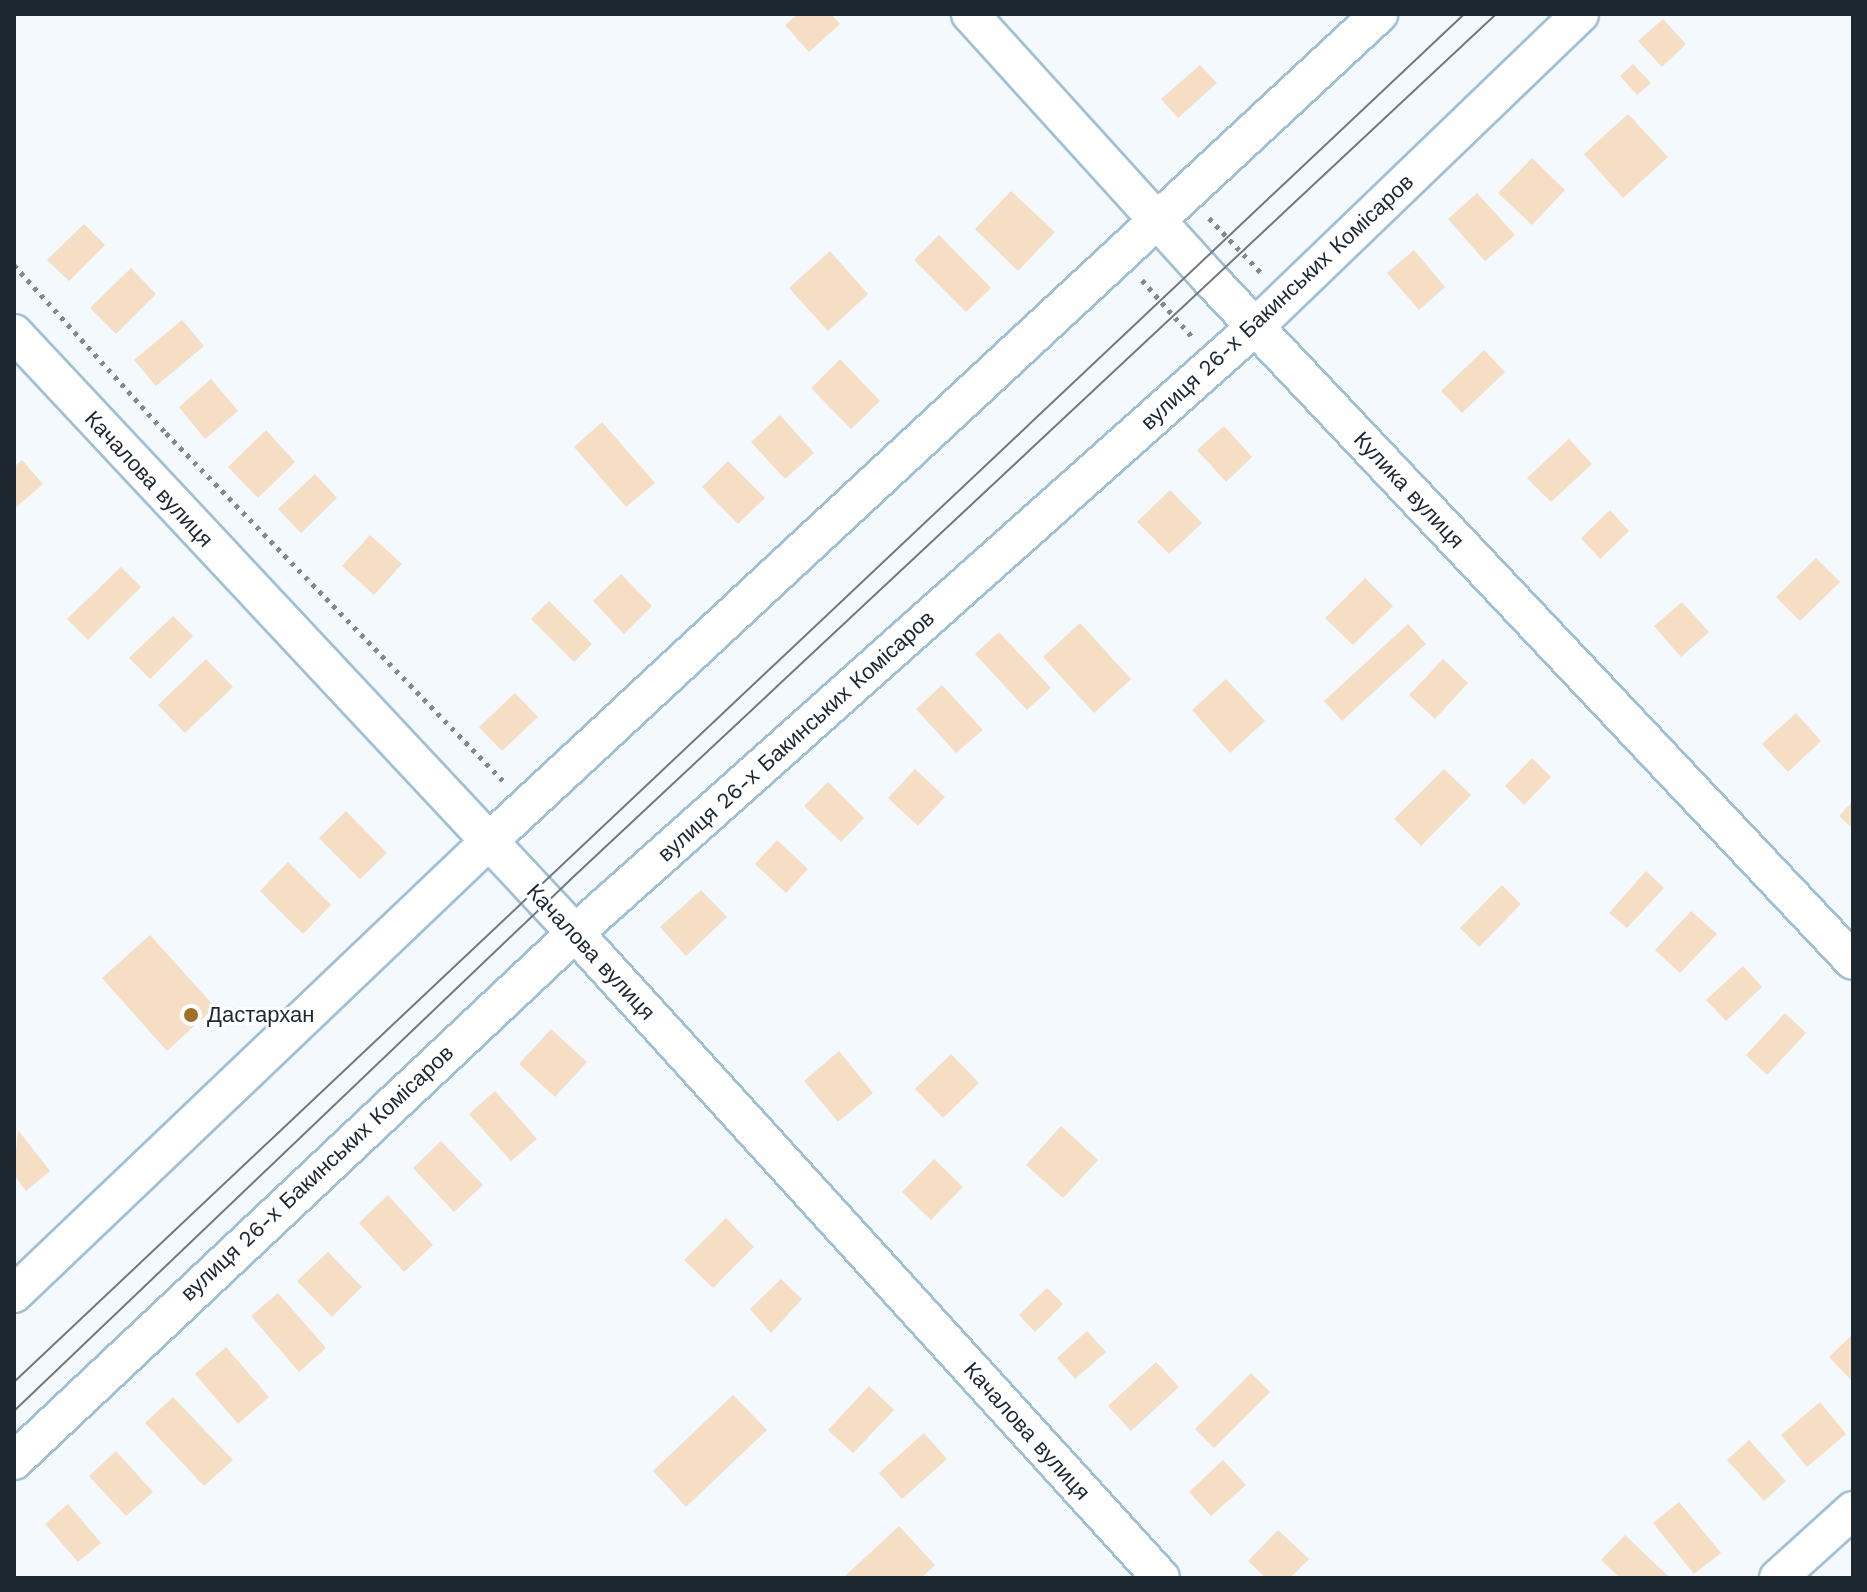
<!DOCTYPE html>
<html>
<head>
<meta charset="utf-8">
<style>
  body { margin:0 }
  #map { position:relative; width:1867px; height:1592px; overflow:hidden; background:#f3f9fd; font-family:"Work Sans",sans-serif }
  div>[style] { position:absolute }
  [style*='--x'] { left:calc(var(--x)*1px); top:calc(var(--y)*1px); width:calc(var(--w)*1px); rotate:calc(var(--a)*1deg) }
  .building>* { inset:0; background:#f5dec3 }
  .path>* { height:5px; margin-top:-2.5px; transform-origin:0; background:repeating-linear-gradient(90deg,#81898f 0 4px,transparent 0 10px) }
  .roads { filter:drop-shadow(2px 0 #a2c0d5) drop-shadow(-2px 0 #a2c0d5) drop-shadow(0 2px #a2c0d5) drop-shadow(0 -2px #a2c0d5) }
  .street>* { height:36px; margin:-18px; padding:0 18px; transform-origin:18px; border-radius:18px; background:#fff }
  .tram>* { height:2px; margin:-1px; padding:0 1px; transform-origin:1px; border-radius:1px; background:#707980 }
  .dots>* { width:22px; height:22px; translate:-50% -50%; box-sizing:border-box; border:4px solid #fff; border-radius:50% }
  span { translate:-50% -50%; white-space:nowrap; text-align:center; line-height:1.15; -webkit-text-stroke:6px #fff; paint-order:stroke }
  .street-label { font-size:22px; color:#1c272f }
  .poi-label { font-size:22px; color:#1c272f }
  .left { translate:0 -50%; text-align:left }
  .frame { position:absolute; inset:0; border:16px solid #1c272f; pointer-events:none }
</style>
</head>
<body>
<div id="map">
  <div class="building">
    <div style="clip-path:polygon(798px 14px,831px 14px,840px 24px,809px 52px,785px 25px)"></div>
    <div style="clip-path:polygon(1663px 19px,1686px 44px,1662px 67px,1638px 41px)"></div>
    <div style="clip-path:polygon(1633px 64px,1651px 83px,1637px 95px,1620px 76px)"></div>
    <div style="clip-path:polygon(1200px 65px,1217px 83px,1178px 118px,1161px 99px)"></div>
    <div style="clip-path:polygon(1628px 114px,1668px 157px,1623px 198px,1584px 154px)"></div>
    <div style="clip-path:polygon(1532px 158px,1565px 190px,1532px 225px,1498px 193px)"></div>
    <div style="clip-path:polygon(1011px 191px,1055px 232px,1018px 271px,975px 229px)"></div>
    <div style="clip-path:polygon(1477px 193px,1515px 235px,1485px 261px,1448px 219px)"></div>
    <div style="clip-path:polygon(84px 224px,105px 245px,69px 281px,47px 260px)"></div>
    <div style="clip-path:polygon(939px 235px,991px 288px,966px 312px,914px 260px)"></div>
    <div style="clip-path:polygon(1414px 250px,1445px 287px,1419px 310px,1387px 273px)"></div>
    <div style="clip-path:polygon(830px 251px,868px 294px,828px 331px,789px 288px)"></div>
    <div style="clip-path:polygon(131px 268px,156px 294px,116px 334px,90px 308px)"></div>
    <div style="clip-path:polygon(182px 320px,204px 346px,156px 386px,134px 360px)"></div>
    <div style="clip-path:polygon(1484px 350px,1505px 372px,1462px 413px,1441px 391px)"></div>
    <div style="clip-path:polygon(840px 359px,880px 401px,851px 429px,811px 388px)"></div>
    <div style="clip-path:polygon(211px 379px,238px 411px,205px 439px,179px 407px)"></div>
    <div style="clip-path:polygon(780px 415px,814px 453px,785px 479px,751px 442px)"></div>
    <div style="clip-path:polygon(602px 422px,655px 483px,626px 507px,574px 447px)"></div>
    <div style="clip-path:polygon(1224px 426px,1252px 457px,1226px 482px,1197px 450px)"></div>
    <div style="clip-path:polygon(266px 430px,295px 462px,258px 498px,228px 467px)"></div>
    <div style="clip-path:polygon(1569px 439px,1592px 464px,1551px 502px,1527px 478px)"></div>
    <div style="clip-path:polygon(22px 460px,43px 484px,14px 509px,14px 467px)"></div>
    <div style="clip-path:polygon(728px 461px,765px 498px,738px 524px,702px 487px)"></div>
    <div style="clip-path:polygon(315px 474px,337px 498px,301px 533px,278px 509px)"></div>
    <div style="clip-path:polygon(1170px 490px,1202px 523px,1169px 554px,1137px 522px)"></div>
    <div style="clip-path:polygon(1610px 510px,1629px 531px,1600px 559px,1581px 538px)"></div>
    <div style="clip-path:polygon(370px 535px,402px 564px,374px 595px,342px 566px)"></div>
    <div style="clip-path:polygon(1816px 558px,1840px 582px,1800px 621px,1776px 597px)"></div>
    <div style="clip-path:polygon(121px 567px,141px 587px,88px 640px,67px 619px)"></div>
    <div style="clip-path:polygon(621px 574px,652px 606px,624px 634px,593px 601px)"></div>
    <div style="clip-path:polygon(1365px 578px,1393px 606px,1353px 645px,1325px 618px)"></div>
    <div style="clip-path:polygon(549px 601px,592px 644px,574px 662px,531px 619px)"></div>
    <div style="clip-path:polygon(1682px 602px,1709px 632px,1681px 657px,1654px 626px)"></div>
    <div style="clip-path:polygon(173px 616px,193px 636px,150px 679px,129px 658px)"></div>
    <div style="clip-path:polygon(1080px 623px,1131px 679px,1094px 713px,1043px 657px)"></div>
    <div style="clip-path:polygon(1408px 624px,1426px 644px,1342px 721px,1324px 701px)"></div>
    <div style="clip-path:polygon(999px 632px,1051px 688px,1027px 710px,975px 654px)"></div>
    <div style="clip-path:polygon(206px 659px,233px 687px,185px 733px,158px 705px)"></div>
    <div style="clip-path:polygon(1443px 659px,1468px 683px,1435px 719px,1409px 695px)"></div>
    <div style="clip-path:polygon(1226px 679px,1265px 721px,1230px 753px,1192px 710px)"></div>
    <div style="clip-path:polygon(942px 685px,983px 730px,956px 753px,916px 709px)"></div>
    <div style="clip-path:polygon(515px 693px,538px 717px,502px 751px,479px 727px)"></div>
    <div style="clip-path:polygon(1796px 713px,1821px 741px,1788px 772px,1762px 744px)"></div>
    <div style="clip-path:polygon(1532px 758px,1551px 777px,1524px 805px,1505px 786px)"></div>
    <div style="clip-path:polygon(915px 769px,945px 797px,918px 826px,888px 798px)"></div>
    <div style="clip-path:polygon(1444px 769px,1471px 795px,1421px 846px,1394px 819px)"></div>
    <div style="clip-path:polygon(828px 782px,864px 818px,841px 842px,804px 806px)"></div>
    <div style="clip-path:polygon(1853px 801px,1853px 829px,1839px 816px)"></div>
    <div style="clip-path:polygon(346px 811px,387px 853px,360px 879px,319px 838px)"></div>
    <div style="clip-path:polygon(777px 840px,808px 869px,786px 893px,755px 864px)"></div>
    <div style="clip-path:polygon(288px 862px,331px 905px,303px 934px,260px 891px)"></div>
    <div style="clip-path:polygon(1646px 871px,1664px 888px,1627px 928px,1609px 913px)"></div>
    <div style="clip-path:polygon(1502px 885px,1521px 904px,1479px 947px,1460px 928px)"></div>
    <div style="clip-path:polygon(701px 890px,727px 917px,686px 956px,660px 927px)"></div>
    <div style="clip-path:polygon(1691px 911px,1717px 934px,1680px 973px,1655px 950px)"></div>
    <div style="clip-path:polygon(150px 935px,215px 1007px,167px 1051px,102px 978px)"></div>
    <div style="clip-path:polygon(1743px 966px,1762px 987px,1726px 1021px,1706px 1000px)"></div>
    <div style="clip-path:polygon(1785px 1013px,1806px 1033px,1767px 1075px,1746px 1055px)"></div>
    <div style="clip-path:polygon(551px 1029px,587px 1062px,555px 1097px,519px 1064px)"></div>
    <div style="clip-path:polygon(839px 1051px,873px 1093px,838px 1122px,804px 1081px)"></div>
    <div style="clip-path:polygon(951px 1054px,979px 1083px,943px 1118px,915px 1089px)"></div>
    <div style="clip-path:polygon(495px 1091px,537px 1139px,511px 1161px,469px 1114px)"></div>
    <div style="clip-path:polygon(1061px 1126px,1098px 1160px,1063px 1198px,1026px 1165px)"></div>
    <div style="clip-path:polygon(18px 1130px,50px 1171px,26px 1191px,14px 1175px)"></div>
    <div style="clip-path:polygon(441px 1141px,483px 1185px,454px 1212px,413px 1168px)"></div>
    <div style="clip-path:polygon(934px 1159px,963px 1187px,931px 1220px,902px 1192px)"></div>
    <div style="clip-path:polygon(388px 1195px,433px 1245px,404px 1272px,359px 1223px)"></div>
    <div style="clip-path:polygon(726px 1218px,754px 1247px,713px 1288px,684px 1260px)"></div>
    <div style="clip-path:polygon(328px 1252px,362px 1287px,332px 1317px,297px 1281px)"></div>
    <div style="clip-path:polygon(781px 1279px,802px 1299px,771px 1333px,750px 1309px)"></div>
    <div style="clip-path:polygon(1047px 1288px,1063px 1304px,1035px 1332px,1019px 1315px)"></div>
    <div style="clip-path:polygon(278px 1293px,326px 1348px,299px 1372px,251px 1316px)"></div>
    <div style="clip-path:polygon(1087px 1331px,1106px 1352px,1075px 1379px,1057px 1358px)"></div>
    <div style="clip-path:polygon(1853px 1334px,1853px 1382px,1829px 1357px)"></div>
    <div style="clip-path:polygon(226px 1347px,269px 1397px,238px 1424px,195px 1374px)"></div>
    <div style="clip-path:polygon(1156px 1362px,1179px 1387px,1131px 1431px,1108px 1406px)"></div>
    <div style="clip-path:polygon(1251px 1373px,1270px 1392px,1214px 1448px,1195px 1429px)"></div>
    <div style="clip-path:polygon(869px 1386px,894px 1410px,853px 1453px,828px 1430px)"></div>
    <div style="clip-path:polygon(733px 1395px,767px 1430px,686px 1507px,653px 1471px)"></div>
    <div style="clip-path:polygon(173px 1397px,233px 1460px,204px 1486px,145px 1423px)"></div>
    <div style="clip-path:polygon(1820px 1402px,1846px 1434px,1807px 1467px,1781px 1435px)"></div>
    <div style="clip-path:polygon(924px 1433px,947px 1459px,902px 1499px,879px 1473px)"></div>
    <div style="clip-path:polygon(1749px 1440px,1786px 1481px,1764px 1501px,1727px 1460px)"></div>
    <div style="clip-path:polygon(116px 1451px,153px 1492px,126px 1516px,89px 1476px)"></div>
    <div style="clip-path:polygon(1223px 1460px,1246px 1485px,1211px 1516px,1189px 1492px)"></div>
    <div style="clip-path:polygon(1679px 1502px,1721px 1553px,1694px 1574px,1653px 1523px)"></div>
    <div style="clip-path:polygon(68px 1504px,101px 1543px,78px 1562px,45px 1524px)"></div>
    <div style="clip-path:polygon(899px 1526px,935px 1565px,921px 1578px,843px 1578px)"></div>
    <div style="clip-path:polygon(1278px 1530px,1309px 1559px,1290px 1578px,1266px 1578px,1248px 1561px)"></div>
    <div style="clip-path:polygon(1625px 1535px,1670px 1578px,1620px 1578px,1601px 1560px)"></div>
  </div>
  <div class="path">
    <div style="--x:1209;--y:218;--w:79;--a:46.5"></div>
    <div style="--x:14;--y:265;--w:227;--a:47.9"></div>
    <div style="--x:166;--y:433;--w:484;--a:45.9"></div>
    <div style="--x:1142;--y:280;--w:79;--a:48.6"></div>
  </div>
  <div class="roads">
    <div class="street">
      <div style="--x:970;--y:14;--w:360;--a:47.8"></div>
      <div style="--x:1212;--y:281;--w:934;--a:46.69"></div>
      <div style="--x:14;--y:333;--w:821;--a:46.92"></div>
      <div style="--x:575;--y:933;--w:871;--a:47.74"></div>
      <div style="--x:14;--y:1294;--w:654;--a:-43.64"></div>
      <div style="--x:487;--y:843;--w:1218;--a:-42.9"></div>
      <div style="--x:14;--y:1461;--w:770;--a:-43.26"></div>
      <div style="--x:575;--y:933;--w:911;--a:-41.71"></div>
      <div style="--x:1255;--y:327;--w:451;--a:-43.9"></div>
      <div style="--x:1778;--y:1578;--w:101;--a:-42.2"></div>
    </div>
  </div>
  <div class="tram">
    <div style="--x:14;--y:1382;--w:1993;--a:-43.33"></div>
    <div style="--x:14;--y:1411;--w:769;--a:-43.68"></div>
    <div style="--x:570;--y:880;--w:1268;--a:-43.08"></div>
  </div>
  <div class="dots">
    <div style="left:191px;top:1015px;background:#a16f25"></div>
  </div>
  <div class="street-label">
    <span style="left:1277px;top:302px;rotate:-43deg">вулиця 26-х Бакинських Комісаров</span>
    <span style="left:149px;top:479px;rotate:47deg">Качалова вулиця</span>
    <span style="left:1409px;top:490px;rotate:47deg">Кулика вулиця</span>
    <span style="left:796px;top:736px;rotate:-42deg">вулиця 26-х Бакинських Комісаров</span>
    <span style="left:591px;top:952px;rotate:47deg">Качалова вулиця</span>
    <span style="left:317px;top:1173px;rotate:-43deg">вулиця 26-х Бакинських Комісаров</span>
    <span style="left:1027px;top:1431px;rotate:48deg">Качалова вулиця</span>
  </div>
  <div class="poi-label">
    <span class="left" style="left:207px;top:1015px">Дастархан</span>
  </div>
  <div class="frame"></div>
</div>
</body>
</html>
